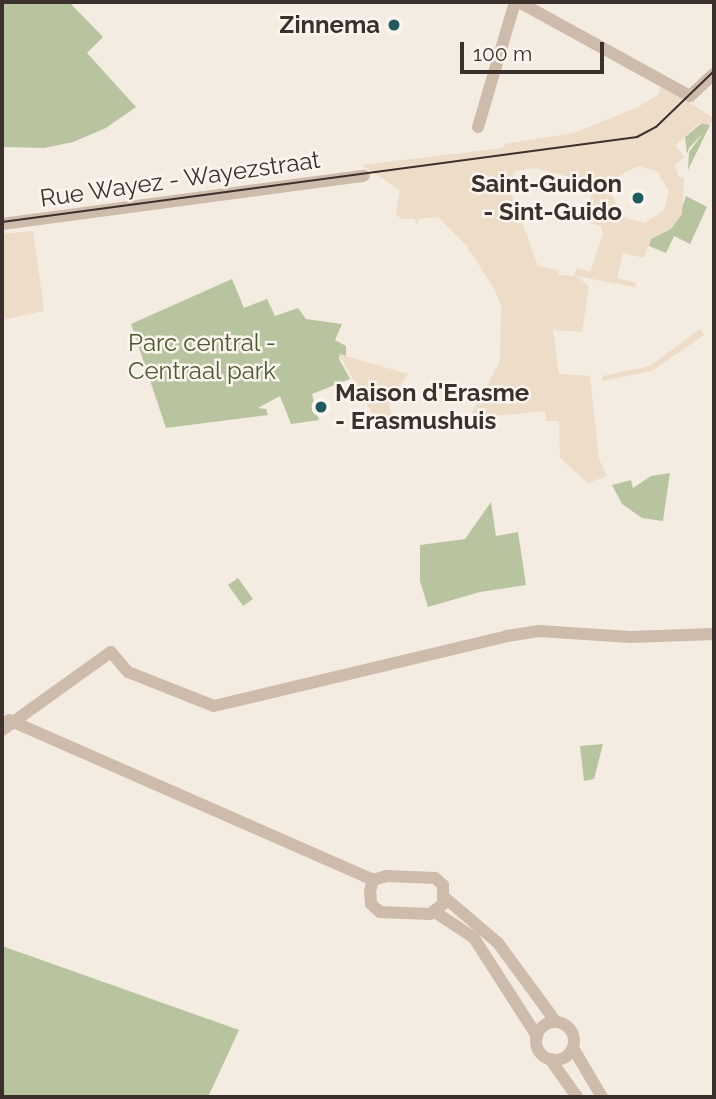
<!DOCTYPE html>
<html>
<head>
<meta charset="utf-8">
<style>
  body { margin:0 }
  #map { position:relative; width:716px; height:1099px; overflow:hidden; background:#f4ebe1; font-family:Raleway,sans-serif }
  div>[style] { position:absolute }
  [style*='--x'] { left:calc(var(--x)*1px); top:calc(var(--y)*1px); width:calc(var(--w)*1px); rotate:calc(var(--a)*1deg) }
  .green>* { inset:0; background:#b8c4a0 }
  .plaza>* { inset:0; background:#ecdcc8 }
  .minor>* { height:12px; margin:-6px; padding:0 6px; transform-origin:6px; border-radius:6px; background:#cdbbac }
  .minor>.ring { margin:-6px; padding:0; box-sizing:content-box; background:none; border:12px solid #cdbbac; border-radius:50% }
  .tram>* { height:2px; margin:-1px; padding:0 1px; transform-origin:1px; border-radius:1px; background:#3b302b }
  .dots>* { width:19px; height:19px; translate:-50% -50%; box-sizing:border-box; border:4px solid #fbf5ee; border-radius:50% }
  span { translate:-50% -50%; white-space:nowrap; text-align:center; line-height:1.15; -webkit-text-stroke:5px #fbf5ee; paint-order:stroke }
  .poi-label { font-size:24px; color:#3b302b; font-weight:700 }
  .right { translate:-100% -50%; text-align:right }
  .left { translate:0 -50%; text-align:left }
  .street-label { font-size:24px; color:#3b302b }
  .park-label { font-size:24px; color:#4a5a2e }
  .frame { position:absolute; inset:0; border:4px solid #3b302b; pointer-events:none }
  .scale { position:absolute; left:460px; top:42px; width:144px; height:32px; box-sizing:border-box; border:4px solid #3b302b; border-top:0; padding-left:9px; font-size:21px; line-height:24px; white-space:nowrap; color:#3b302b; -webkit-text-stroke:5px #fbf5ee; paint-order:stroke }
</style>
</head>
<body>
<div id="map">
  <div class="green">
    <div style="clip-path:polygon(2px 2px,69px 2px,103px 37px,87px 53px,136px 107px,106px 128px,73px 142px,44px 148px,2px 147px)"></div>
    <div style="clip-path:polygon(703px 122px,710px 125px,688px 170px,689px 152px,703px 133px,689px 148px,687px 154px,685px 137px)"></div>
    <div style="clip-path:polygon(686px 196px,707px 207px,690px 244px,674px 236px,666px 253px,649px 246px,651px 239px,677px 221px)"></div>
    <div style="clip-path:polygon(232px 279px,244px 308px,267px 299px,275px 316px,298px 308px,306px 319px,342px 324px,335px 340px,346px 346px,346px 356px,340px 354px,339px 359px,350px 379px,312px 394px,319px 420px,291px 424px,280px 396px,258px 408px,266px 409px,268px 415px,166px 428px,131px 324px)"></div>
    <div style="clip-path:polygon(670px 473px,663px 521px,642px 518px,622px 504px,612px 485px,631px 480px,633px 488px,651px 476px)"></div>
    <div style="clip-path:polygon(491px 502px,496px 536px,518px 532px,526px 585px,480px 592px,428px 607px,420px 581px,420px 545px,465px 539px)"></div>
    <div style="clip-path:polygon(238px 578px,253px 599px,243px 606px,228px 585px)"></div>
    <div style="clip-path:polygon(603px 744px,594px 779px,584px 781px,580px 746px)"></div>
    <div style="clip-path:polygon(2px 946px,239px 1030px,208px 1097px,2px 1097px)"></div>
  </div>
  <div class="plaza">
    <div style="clip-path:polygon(evenodd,661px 84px,713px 118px,710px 125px,699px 123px,675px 146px,685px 157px,675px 165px,678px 176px,684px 179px,682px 214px,671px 229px,651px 239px,644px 258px,623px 253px,617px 278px,636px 283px,635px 287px,576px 276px,589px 286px,582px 332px,553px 330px,559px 374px,590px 376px,599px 459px,607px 476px,588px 483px,560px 458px,559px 421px,546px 421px,545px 411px,481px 417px,464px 427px,500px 361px,501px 306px,495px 290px,466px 245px,438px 217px,419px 219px,416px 225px,415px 219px,401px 219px,396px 214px,400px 190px,362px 165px,503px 148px,504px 144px,574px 133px,638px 107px,659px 94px,661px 84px,638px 166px,657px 171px,669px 191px,664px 210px,645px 223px,622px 217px,612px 196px,617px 177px,638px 166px,661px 84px,535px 168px,592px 183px,589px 223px,601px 226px,603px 234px,590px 272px,577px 268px,574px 276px,559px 275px,558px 270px,538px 266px,508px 184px,515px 171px,535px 168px)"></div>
    <div style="clip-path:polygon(33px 231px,44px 311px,2px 320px,2px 234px)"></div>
    <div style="clip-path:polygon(700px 329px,704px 335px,652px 371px,602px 381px,603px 376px,650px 366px)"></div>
    <div style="clip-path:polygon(339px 354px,408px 374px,389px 405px,392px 417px,374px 417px)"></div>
  </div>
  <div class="minor">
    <div style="--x:519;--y:2;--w:195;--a:28.8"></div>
    <div style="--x:690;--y:96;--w:33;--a:-43"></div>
    <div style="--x:478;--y:127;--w:130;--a:-73.5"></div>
    <div style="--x:2;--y:224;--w:365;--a:-7.6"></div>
    <div style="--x:9;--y:720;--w:398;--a:23.7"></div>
    <div style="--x:2;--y:730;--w:134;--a:-35.6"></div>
    <div style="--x:111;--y:652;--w:26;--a:50"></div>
    <div style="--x:128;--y:672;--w:92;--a:21.6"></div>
    <div style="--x:214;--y:706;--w:301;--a:-13.4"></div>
    <div style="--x:507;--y:636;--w:32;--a:-9"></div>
    <div style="--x:539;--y:631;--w:92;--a:3.7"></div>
    <div style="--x:631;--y:637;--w:83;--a:-2.1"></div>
    <div style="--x:386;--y:876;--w:49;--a:2.3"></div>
    <div style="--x:435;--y:878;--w:11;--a:41"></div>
    <div style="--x:443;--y:885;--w:19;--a:90"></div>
    <div style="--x:443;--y:904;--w:16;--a:142"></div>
    <div style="--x:430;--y:914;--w:50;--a:-177.7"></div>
    <div style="--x:380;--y:912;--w:12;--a:-138"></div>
    <div style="--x:371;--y:904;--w:13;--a:-94"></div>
    <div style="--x:370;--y:891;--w:11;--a:-75"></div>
    <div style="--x:373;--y:880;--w:14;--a:-17"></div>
    <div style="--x:444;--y:897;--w:71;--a:40.4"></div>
    <div style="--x:498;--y:943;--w:98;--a:53.7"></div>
    <div style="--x:435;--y:912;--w:47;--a:33.7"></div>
    <div style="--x:474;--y:938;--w:117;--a:57.3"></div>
    <div class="ring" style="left:536px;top:1022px;width:26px;height:26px"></div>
    <div style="--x:573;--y:1048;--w:57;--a:59.4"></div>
    <div style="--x:550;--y:1059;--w:47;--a:54.6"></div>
  </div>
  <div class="tram">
    <div style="--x:2;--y:222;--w:641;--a:-7.62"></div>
    <div style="--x:637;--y:137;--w:21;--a:-28"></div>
    <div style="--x:656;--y:127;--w:81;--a:-44"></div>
  </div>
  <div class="dots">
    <div style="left:394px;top:25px;background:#1f5a5e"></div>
    <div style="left:638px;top:198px;background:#1f5a5e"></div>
    <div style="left:321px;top:407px;background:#1f5a5e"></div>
  </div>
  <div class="poi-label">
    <span class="right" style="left:380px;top:25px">Zinnema</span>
    <span class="right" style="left:622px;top:198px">Saint-Guidon<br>- Sint-Guido</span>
    <span class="left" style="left:335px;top:407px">Maison d'Erasme<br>- Erasmushuis</span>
  </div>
  <div class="street-label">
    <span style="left:180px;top:179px;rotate:-8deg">Rue Wayez - Wayezstraat</span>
  </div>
  <div class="park-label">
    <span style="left:202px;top:357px">Parc central -<br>Centraal park</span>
  </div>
  <div class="frame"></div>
  <div class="scale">100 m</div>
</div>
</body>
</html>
